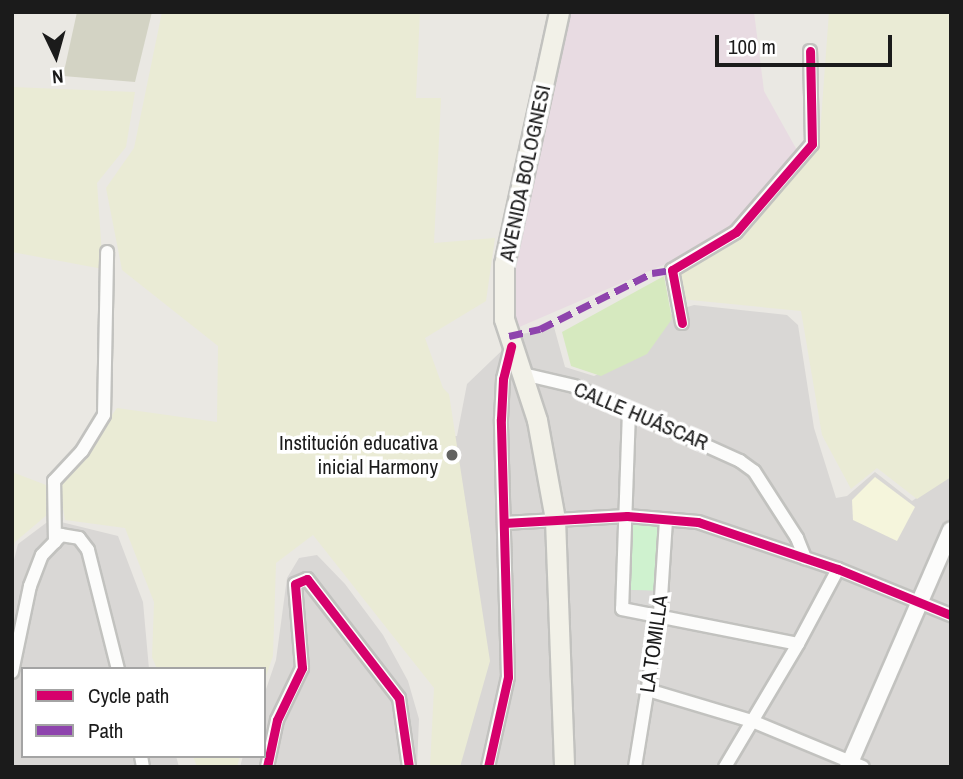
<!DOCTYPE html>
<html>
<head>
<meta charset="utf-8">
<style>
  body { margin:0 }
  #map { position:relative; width:963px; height:779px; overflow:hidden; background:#eae8e3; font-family:"Archivo Narrow",sans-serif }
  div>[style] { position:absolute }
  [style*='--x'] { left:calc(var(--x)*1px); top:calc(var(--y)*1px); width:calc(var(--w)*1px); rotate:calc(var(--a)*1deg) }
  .residential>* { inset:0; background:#d9d7d5 }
  .industrial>* { inset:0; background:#e8dbe2 }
  .education>* { inset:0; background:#f5f5dc }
  .construction>* { inset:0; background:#d3d3c4 }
  .farmland>* { inset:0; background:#eaebd5 }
  .grass>* { inset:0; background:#d6e9bf }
  .park>* { inset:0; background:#cff2cf }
  .parking>* { inset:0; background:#dad9d7 }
  .roads { filter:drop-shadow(2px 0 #c2c2bf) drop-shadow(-2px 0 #c2c2bf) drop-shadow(0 2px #c2c2bf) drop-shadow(0 -2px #c2c2bf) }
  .minor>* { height:12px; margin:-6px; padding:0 6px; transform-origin:6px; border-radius:6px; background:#fcfcfb }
  .tertiary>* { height:16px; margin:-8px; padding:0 8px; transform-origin:8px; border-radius:8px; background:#fcfcfb }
  .secondary>* { height:19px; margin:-9.5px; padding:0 9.5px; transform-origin:9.5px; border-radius:9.5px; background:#f2f1e8 }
  .quiet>* { height:7px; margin-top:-3.5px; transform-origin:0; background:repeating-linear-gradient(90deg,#8e44ad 0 14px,transparent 0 21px) }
  .cycleway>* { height:9px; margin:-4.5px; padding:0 4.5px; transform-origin:4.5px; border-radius:4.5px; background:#d6006c }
  .dots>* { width:19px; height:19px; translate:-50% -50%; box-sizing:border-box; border:4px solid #fff; border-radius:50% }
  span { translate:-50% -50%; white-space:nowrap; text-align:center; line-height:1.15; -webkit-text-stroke:7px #fff; paint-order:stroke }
  .street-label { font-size:21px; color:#1b1b1b }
  .poi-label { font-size:21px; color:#1b1b1b }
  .right { translate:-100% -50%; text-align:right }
  .frame { position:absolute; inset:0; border:14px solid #1b1b1b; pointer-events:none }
  .legend { position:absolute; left:21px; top:667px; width:245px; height:91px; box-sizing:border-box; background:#fff; border:2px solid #a4a4a4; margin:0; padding:9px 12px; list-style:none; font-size:21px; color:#1b1b1b }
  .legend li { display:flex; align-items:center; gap:14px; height:35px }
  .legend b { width:35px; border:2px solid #a4a4a4 }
  .north { position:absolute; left:21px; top:21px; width:70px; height:70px; -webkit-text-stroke:5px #fff; paint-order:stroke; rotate:175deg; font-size:19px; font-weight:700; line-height:28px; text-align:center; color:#1b1b1b }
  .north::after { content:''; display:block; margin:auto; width:24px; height:32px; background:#1b1b1b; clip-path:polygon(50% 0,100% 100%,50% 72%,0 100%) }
  .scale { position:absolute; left:715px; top:35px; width:177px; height:32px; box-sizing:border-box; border:4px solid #1b1b1b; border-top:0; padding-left:9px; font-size:21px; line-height:24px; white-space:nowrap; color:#1b1b1b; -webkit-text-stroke:5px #fff; paint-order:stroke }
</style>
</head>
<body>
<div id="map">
  <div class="residential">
    <div style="clip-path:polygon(694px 305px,787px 315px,798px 325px,814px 428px,836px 498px,847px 496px,875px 472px,912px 501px,951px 475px,951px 767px,443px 767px,460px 583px,471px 539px,462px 483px,403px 435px,457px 436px,467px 384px,518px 335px,554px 327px,565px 367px,594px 376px,633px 359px,674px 311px)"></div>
    <div style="clip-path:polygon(61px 522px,118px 536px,143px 602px,149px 669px,23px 669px,23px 756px,176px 756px,179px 767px,12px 767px,12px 568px,18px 544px,46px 523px)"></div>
    <div style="clip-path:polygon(317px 555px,345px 584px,383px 635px,408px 681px,419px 719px,417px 767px,240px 767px,243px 756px,264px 756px,264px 695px,276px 660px,287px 578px,299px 558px)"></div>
  </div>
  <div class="industrial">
    <div style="clip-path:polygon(568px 12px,754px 12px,764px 91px,798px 152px,734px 228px,668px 263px,517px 328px,512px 279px)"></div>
  </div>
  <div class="education">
    <div style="clip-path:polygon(875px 477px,915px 507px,897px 541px,853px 520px,852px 500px)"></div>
  </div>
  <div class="construction">
    <div style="clip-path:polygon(77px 12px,152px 12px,135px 82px,63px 76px)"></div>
  </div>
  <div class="farmland">
    <div style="clip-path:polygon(162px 12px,420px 12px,416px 98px,441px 98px,434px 243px,495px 238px,486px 301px,425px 338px,443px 388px,449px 394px,490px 661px,460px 767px,430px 767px,434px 688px,313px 535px,276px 563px,273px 656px,264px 682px,264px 669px,157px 669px,152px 657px,154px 602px,125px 528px,65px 520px,59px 487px,117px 408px,217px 422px,218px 346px,122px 270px,106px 188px,134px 148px)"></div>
    <div style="clip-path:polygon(829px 12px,951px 12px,951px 477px,917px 499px,877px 468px,851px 489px,822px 435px,801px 311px,680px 299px,677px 272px,742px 239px,819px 147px)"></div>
    <div style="clip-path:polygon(12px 87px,135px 92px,126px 147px,97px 183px,103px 269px,12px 252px)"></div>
    <div style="clip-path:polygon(12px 472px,46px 485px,48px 514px,15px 542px,12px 554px)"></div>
    <div style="clip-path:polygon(193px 756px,240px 756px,237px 767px,197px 767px)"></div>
  </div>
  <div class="grass">
    <div style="clip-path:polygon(664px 276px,672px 319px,647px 354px,601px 376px,571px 366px,562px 332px)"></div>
  </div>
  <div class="park">
    <div style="clip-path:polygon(630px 523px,661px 526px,659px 591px,627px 590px)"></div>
  </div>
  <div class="parking">
    <div style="clip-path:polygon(627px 590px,659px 591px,658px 606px,626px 604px)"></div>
  </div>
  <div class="roads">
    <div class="minor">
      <div style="--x:682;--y:323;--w:54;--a:-100.7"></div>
      <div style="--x:672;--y:270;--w:74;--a:-30.7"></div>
      <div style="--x:736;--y:232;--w:116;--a:-49.2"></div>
      <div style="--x:812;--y:144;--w:93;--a:-91.2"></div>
      <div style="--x:523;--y:374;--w:52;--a:13.2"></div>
      <div style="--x:574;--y:386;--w:182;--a:24.3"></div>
      <div style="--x:740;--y:461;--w:17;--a:36"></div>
      <div style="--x:754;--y:471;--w:80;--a:57.3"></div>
      <div style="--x:797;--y:538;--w:22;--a:68"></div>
      <div style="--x:629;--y:411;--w:198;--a:92"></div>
      <div style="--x:622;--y:609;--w:179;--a:11.2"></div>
      <div style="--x:798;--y:644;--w:85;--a:-61.9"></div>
      <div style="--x:504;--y:523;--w:123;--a:-3.3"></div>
      <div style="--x:627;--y:516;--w:71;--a:4.8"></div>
      <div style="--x:698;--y:522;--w:148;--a:18.6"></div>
      <div style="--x:838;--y:569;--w:122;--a:22.2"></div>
      <div style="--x:55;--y:542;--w:61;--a:-90.9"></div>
      <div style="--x:54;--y:481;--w:41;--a:-47"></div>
      <div style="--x:82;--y:451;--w:42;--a:-58.6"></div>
      <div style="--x:104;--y:415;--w:163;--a:-88.9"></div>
      <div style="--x:12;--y:672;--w:88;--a:-78.2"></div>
      <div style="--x:30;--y:586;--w:33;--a:-69"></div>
      <div style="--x:42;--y:555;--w:28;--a:-46"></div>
      <div style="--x:61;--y:535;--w:18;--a:9"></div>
      <div style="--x:79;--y:538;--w:15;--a:53"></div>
      <div style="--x:88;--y:550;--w:123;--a:75.9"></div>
      <div style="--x:648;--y:690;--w:109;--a:16.6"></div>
      <div style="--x:752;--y:721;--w:120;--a:22.5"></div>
      <div style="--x:141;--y:756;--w:11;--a:80"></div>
      <div style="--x:267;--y:767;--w:48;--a:-78"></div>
      <div style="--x:277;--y:720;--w:58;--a:-64.3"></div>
      <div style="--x:302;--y:668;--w:84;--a:-94.8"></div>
      <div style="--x:295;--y:584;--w:13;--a:-23"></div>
      <div style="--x:307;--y:579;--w:150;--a:52.3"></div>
      <div style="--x:399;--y:698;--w:70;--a:81.8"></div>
      <div style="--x:488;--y:767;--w:92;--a:-77.5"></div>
      <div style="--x:508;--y:677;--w:258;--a:-91.6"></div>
      <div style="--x:501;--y:419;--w:40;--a:-87.1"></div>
      <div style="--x:503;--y:379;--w:33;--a:-76"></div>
      <div style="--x:635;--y:767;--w:156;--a:-80.8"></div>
      <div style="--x:660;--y:613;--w:93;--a:-86.3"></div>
      <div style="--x:725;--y:767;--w:143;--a:-59.3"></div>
    </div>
    <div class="tertiary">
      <div style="--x:848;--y:767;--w:258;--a:-66.5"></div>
    </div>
    <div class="secondary">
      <div style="--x:559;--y:12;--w:258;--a:102.3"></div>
      <div style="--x:504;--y:264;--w:55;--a:90"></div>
      <div style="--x:504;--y:319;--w:106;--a:71.9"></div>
      <div style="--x:537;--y:420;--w:101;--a:79.7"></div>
      <div style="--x:555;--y:519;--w:248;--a:87.9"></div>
    </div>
  </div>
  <div class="quiet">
    <div style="--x:509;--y:336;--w:32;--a:-13"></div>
    <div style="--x:540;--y:329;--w:125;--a:-26.6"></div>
    <div style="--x:652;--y:273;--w:20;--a:-9"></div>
  </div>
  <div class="cycleway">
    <div style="--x:682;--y:323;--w:54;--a:-100.7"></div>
    <div style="--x:672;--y:270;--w:74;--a:-30.7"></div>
    <div style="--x:736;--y:232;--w:116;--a:-49.2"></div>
    <div style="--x:812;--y:144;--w:93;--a:-91.2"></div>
    <div style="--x:504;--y:523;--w:123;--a:-3.3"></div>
    <div style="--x:627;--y:516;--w:71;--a:4.8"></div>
    <div style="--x:698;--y:522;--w:148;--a:18.6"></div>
    <div style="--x:838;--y:569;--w:122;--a:22.2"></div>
    <div style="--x:267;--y:767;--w:48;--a:-78"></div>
    <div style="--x:277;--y:720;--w:58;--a:-64.3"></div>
    <div style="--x:302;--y:668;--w:84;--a:-94.8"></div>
    <div style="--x:295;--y:584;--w:13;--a:-23"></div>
    <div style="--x:307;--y:579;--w:150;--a:52.3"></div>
    <div style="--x:399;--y:698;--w:70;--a:81.8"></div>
    <div style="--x:488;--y:767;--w:92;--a:-77.5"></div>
    <div style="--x:508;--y:677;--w:258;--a:-91.6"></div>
    <div style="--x:501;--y:419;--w:40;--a:-87.1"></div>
    <div style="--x:503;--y:379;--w:34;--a:-76"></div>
  </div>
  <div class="dots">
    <div style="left:452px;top:455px;background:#636361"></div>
  </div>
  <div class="street-label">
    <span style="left:525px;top:173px;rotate:-78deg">AVENIDA BOLOGNESI</span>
    <span style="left:641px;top:416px;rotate:23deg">CALLE HUÁSCAR</span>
    <span style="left:654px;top:644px;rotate:-82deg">LA TOMILLA</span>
  </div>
  <div class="poi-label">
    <span class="right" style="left:438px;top:455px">Institución educativa<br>inicial Harmony</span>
  </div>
  <div class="frame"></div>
  <ul class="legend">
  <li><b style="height:9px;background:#d6006c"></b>Cycle path</li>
  <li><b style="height:9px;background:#8e44ad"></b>Path</li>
  </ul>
  <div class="north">N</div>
  <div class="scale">100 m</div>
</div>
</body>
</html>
